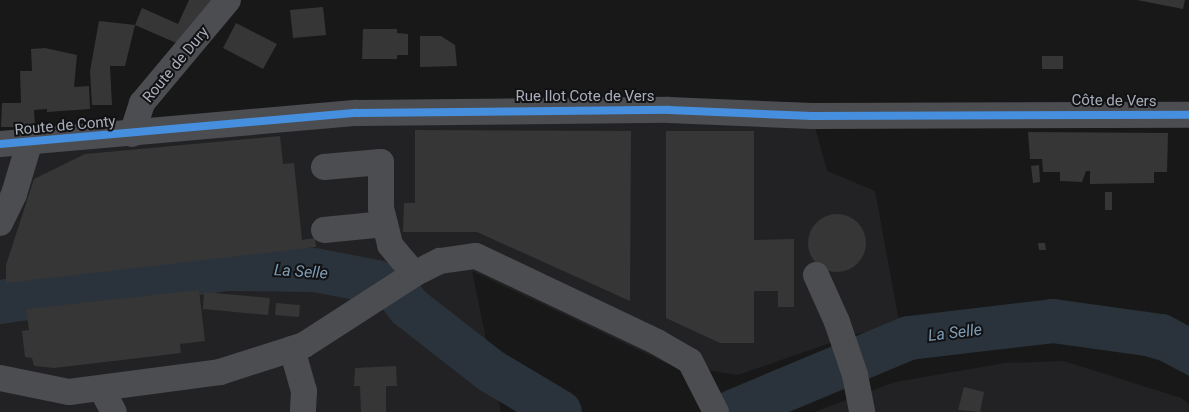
<!DOCTYPE html>
<html>
<head>
<meta charset="utf-8">
<style>
  body { margin:0 }
  #map { position:relative; width:1189px; height:412px; overflow:hidden; background:#181818; font-family:Roboto,sans-serif }
  div>[style] { position:absolute }
  [style*='--x'] { left:calc(var(--x)*1px); top:calc(var(--y)*1px); width:calc(var(--w)*1px); rotate:calc(var(--a)*1deg) }
  .built>* { inset:0; background:#222224 }
  .water>* { inset:0; background:#2a333b }
  .river>* { height:44px; margin:-22px; padding:0 22px; transform-origin:22px; border-radius:22px; background:#2a333b }
  .building>* { inset:0; background:#363637 }
  .round { border-radius:50% }
  .minor>* { height:26px; margin:-13px; padding:0 13px; transform-origin:13px; border-radius:13px; background:#4c4d51 }
  .cycleway>* { height:8px; margin:-4px; padding:0 4px; transform-origin:4px; border-radius:4px; background:#468fdf }
  span { translate:-50% -50%; white-space:nowrap; text-align:center; line-height:1.15; -webkit-text-stroke:4px #121214; paint-order:stroke }
  .street-label { font-size:15px; color:#a8aeb9 }
  .water-label { font-size:16px; color:#7e9db5; font-style:italic }
</style>
</head>
<body>
<div id="map">
  <div class="built">
    <div style="clip-path:polygon(812px 116px,827px 171px,875px 191px,900px 327px,856px 334px,738px 375px,668px 364px,472px 271px,501px 412px,0 412px,0 144px,252px 121px)"></div>
    <div style="clip-path:polygon(1064px 361px,1181px 398px,1189px 404px,1189px 412px,814px 412px,895px 382px,1005px 363px)"></div>
  </div>
  <div class="water">
    <div style="clip-path:polygon(1043px 303px,1138px 312px,1177px 326px,1189px 334px,1189px 376px,1165px 362px,1098px 342px,1041px 338px)"></div>
  </div>
  <div class="river">
    <div style="--x:0;--y:302;--w:229;--a:-8.3"></div>
    <div style="--x:227;--y:269;--w:87;--a:0.7"></div>
    <div style="--x:314;--y:270;--w:64;--a:10.8"></div>
    <div style="--x:377;--y:282;--w:21;--a:23"></div>
    <div style="--x:396;--y:290;--w:21;--a:53"></div>
    <div style="--x:409;--y:307;--w:104;--a:38"></div>
    <div style="--x:491;--y:371;--w:80;--a:30.7"></div>
    <div style="--x:732;--y:412;--w:192;--a:-22.7"></div>
    <div style="--x:909;--y:338;--w:145;--a:-6.7"></div>
    <div style="--x:1053;--y:321;--w:109;--a:7.9"></div>
    <div style="--x:1161;--y:336;--w:32;--a:28"></div>
  </div>
  <div class="building">
    <div style="clip-path:polygon(189px 0,213px 0,181px 45px,135px 25px,142px 8px,178px 24px)"></div>
    <div style="clip-path:polygon(1137px 0,1185px 0,1183px 9px)"></div>
    <div style="clip-path:polygon(323px 7px,326px 35px,293px 38px,290px 10px)"></div>
    <div style="clip-path:polygon(99px 21px,135px 25px,125px 66px,110px 66px,112px 105px,92px 105px,90px 71px)"></div>
    <div style="clip-path:polygon(236px 23px,277px 44px,263px 69px,223px 48px)"></div>
    <div style="clip-path:polygon(363px 29px,397px 29px,397px 33px,408px 34px,408px 55px,397px 55px,397px 59px,362px 59px)"></div>
    <div style="clip-path:polygon(420px 36px,441px 36px,455px 45px,457px 66px,420px 67px)"></div>
    <div style="clip-path:polygon(45px 48px,77px 55px,74px 87px,89px 86px,90px 109px,47px 112px,47px 109px,34px 110px,35px 127px,1px 127px,2px 103px,21px 103px,20px 71px,32px 71px,31px 49px)"></div>
    <div style="clip-path:polygon(1042px 56px,1063px 56px,1063px 69px,1042px 69px)"></div>
    <div style="clip-path:polygon(415px 130px,631px 131px,630px 301px,477px 232px,403px 232px,404px 203px,415px 203px)"></div>
    <div style="clip-path:polygon(666px 131px,754px 131px,754px 240px,794px 239px,794px 307px,778px 307px,778px 291px,754px 291px,754px 343px,720px 343px,666px 318px)"></div>
    <div style="clip-path:polygon(1028px 132px,1168px 133px,1167px 172px,1154px 172px,1154px 183px,1090px 184px,1090px 171px,1086px 171px,1082px 182px,1060px 181px,1060px 172px,1043px 172px,1042px 159px,1030px 159px)"></div>
    <div style="clip-path:polygon(280px 136px,283px 164px,294px 163px,302px 240px,315px 238px,316px 247px,6px 283px,6px 265px,34px 179px,85px 154px)"></div>
    <div style="clip-path:polygon(1039px 165px,1040px 182px,1033px 183px,1031px 166px)"></div>
    <div style="clip-path:polygon(1105px 192px,1112px 192px,1112px 210px,1105px 210px)"></div>
    <div class="round" style="left:808px;top:214px;width:58px;height:58px"></div>
    <div style="clip-path:polygon(1038px 243px,1045px 243px,1046px 250px,1039px 250px)"></div>
    <div style="clip-path:polygon(199px 290px,205px 341px,180px 344px,181px 353px,54px 368px,34px 366px,32px 358px,25px 357px,22px 331px,29px 330px,26px 309px)"></div>
    <div style="clip-path:polygon(204px 292px,270px 298px,268px 315px,203px 309px)"></div>
    <div style="clip-path:polygon(276px 303px,300px 305px,299px 317px,275px 315px)"></div>
    <div style="clip-path:polygon(396px 366px,397px 386px,386px 386px,386px 412px,361px 412px,360px 386px,354px 386px,355px 368px)"></div>
    <div style="clip-path:polygon(964px 387px,984px 392px,980px 412px,958px 410px)"></div>
  </div>
  <div class="minor">
    <div style="--x:132;--y:134;--w:33;--a:-72"></div>
    <div style="--x:142;--y:103;--w:134;--a:-50.1"></div>
    <div style="--x:0;--y:144;--w:358;--a:-5"></div>
    <div style="--x:357;--y:113;--w:312;--a:-0.6"></div>
    <div style="--x:669;--y:110;--w:143;--a:2.4"></div>
    <div style="--x:812;--y:116;--w:377;--a:-0.2"></div>
    <div style="--x:324;--y:167;--w:57;--a:-5"></div>
    <div style="--x:381;--y:162;--w:46;--a:90"></div>
    <div style="--x:381;--y:208;--w:38;--a:76"></div>
    <div style="--x:390;--y:245;--w:38;--a:50"></div>
    <div style="--x:0;--y:223;--w:32;--a:-64"></div>
    <div style="--x:14;--y:194;--w:52;--a:-73.3"></div>
    <div style="--x:324;--y:230;--w:61;--a:-5.6"></div>
    <div style="--x:816;--y:275;--w:51;--a:65.9"></div>
    <div style="--x:837;--y:322;--w:56;--a:71.2"></div>
    <div style="--x:855;--y:375;--w:38;--a:79"></div>
    <div style="--x:292;--y:349;--w:44;--a:74.1"></div>
    <div style="--x:304;--y:391;--w:21;--a:93"></div>
    <div style="--x:0;--y:378;--w:70;--a:11.5"></div>
    <div style="--x:69;--y:392;--w:152;--a:-7.5"></div>
    <div style="--x:220;--y:372;--w:88;--a:-17.8"></div>
    <div style="--x:304;--y:345;--w:131;--a:-32.8"></div>
    <div style="--x:414;--y:274;--w:29;--a:-27"></div>
    <div style="--x:440;--y:261;--w:36;--a:-8"></div>
    <div style="--x:476;--y:256;--w:200;--a:25.4"></div>
    <div style="--x:657;--y:342;--w:38;--a:30"></div>
    <div style="--x:690;--y:361;--w:57;--a:63"></div>
    <div style="--x:101;--y:388;--w:27;--a:62"></div>
  </div>
  <div class="cycleway">
    <div style="--x:0;--y:144;--w:358;--a:-5"></div>
    <div style="--x:357;--y:113;--w:312;--a:-0.6"></div>
    <div style="--x:669;--y:110;--w:143;--a:2.4"></div>
    <div style="--x:812;--y:116;--w:377;--a:-0.2"></div>
  </div>
  <div class="street-label">
    <span style="left:176px;top:65px;rotate:-50deg">Route de Dury</span>
    <span style="left:585px;top:97px">Rue Ilot Cote de Vers</span>
    <span style="left:1114px;top:101px;rotate:1deg">Côte de Vers</span>
    <span style="left:65px;top:126px;rotate:-5deg">Route de Conty</span>
  </div>
  <div class="water-label">
    <span style="left:301px;top:272px;rotate:4deg">La Selle</span>
    <span style="left:955px;top:333px;rotate:-7deg">La Selle</span>
  </div>
</div>
</body>
</html>
